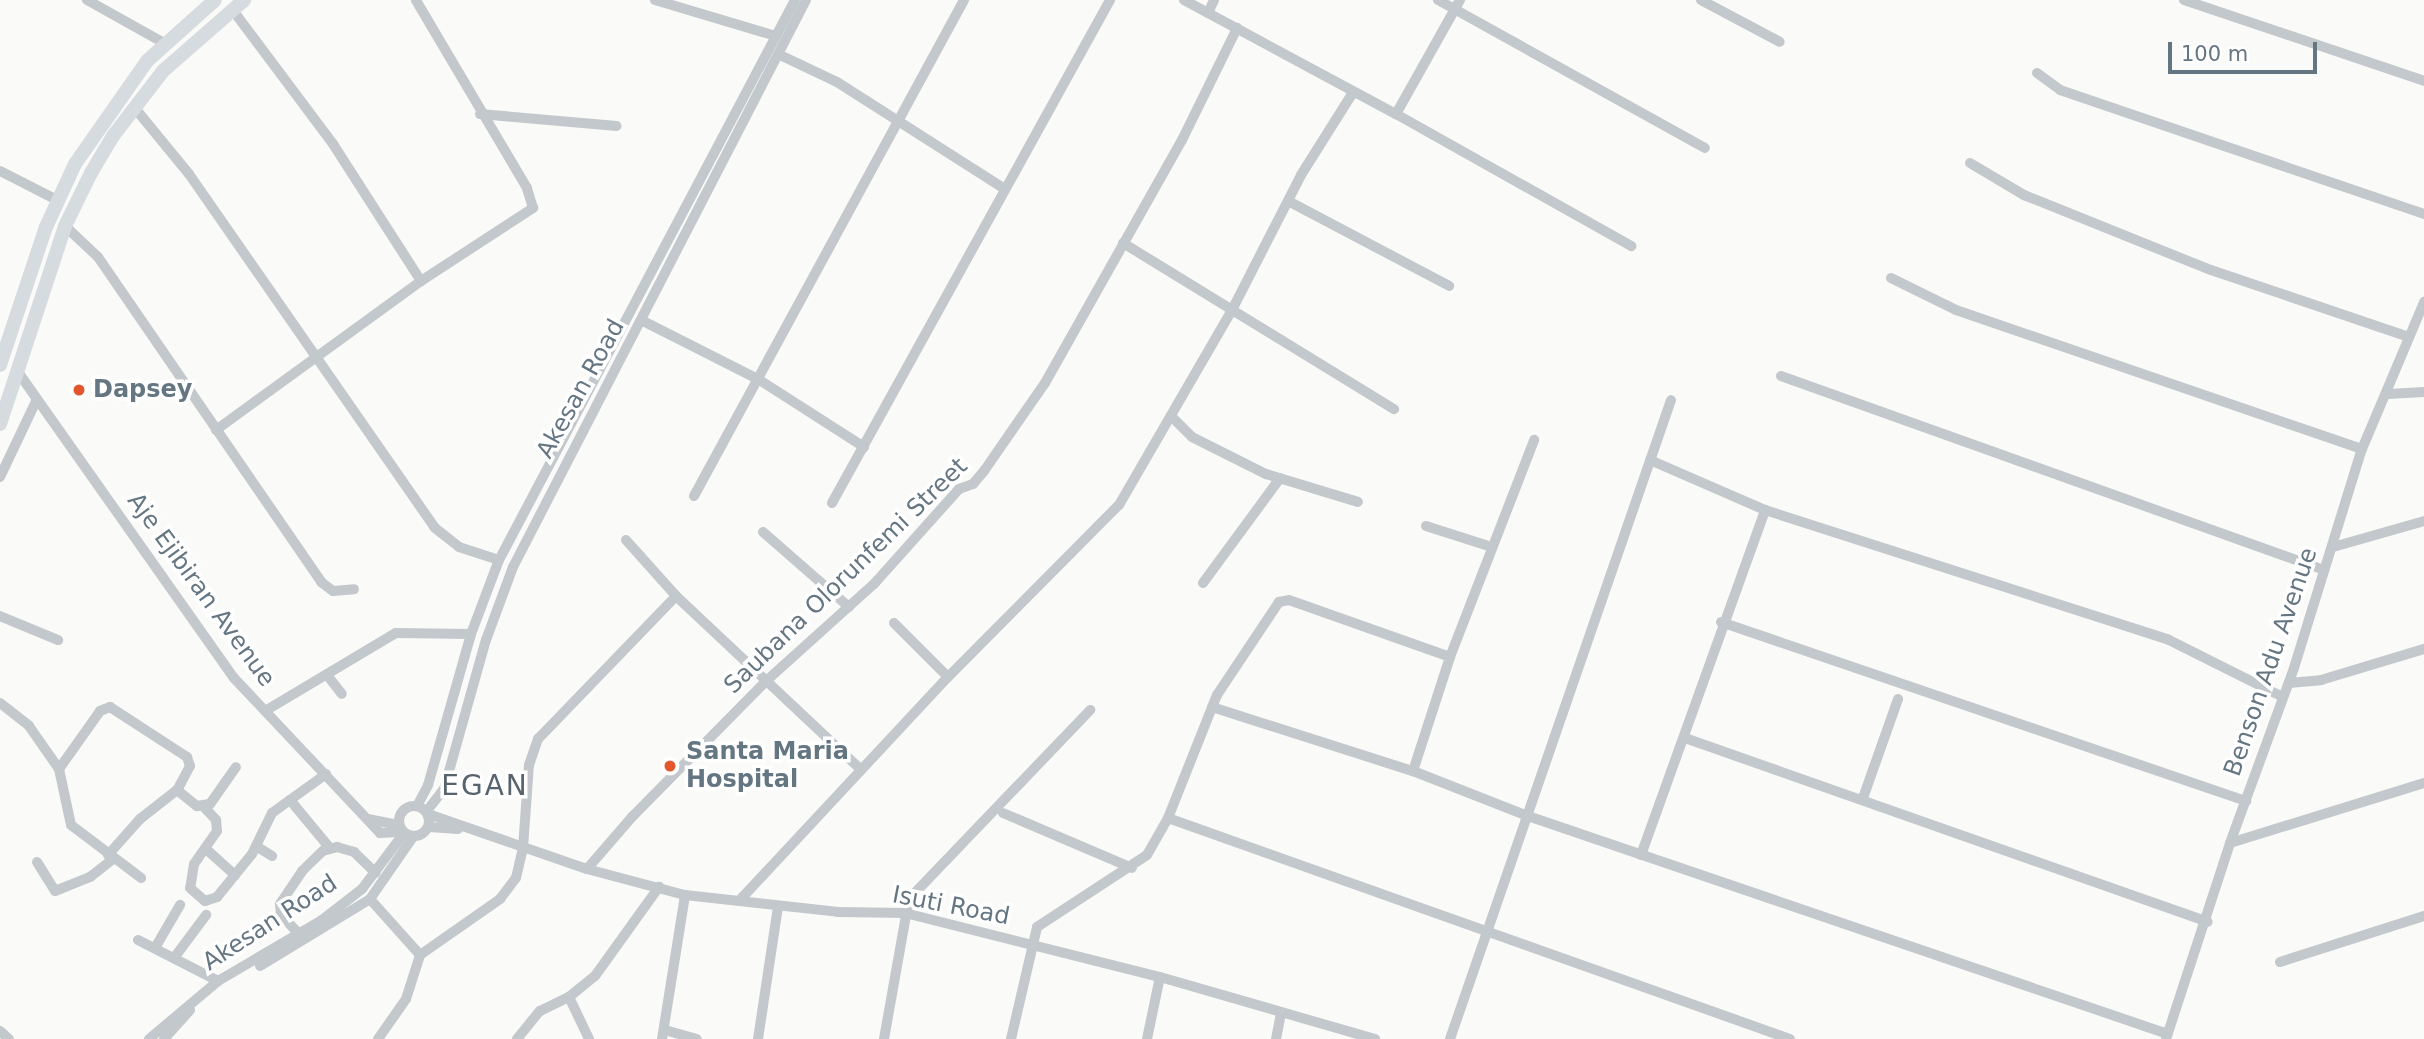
<!DOCTYPE html>
<html>
<head>
<meta charset="utf-8">
<style>
  body { margin:0 }
  #map { position:relative; width:2424px; height:1039px; overflow:hidden; background:#fafaf8; font-family:"DejaVu Sans",sans-serif }
  div>[style] { position:absolute }
  [style*='--x'] { left:calc(var(--x)*1px); top:calc(var(--y)*1px); width:calc(var(--w)*1px); rotate:calc(var(--a)*1deg) }
  .minor>* { height:10px; margin:-5px; padding:0 5px; transform-origin:5px; border-radius:5px; background:#c3c8cc }
  .minor>.ring { margin:-5px; padding:0; box-sizing:content-box; background:none; border:10px solid #c3c8cc; border-radius:50% }
  .major>* { height:14px; margin:-7px; padding:0 7px; transform-origin:7px; border-radius:7px; background:#d6dbdf }
  .dots>* { width:19px; height:19px; translate:-50% -50%; box-sizing:border-box; border:4px solid #fff; border-radius:50% }
  span { translate:-50% -50%; white-space:nowrap; text-align:center; line-height:1.15; -webkit-text-stroke:7px #fff; paint-order:stroke }
  .street-label { font-size:24px; color:#657683 }
  .poi-label { font-size:24px; color:#657683; font-weight:700 }
  .left { translate:0 -50%; text-align:left }
  .quarter-label { font-size:28px; color:#57646e; letter-spacing:2px }
  .scale { position:absolute; left:2168px; top:42px; width:149px; height:32px; box-sizing:border-box; border:4px solid #657683; border-top:0; padding-left:9px; font-size:21px; line-height:24px; white-space:nowrap; color:#657683; -webkit-text-stroke:5px #fff; paint-order:stroke }
</style>
</head>
<body>
<div id="map">
  <div class="minor">
    <div style="--x:87;--y:0;--w:88;--a:29.2"></div>
    <div style="--x:655;--y:0;--w:126;--a:16.6"></div>
    <div style="--x:1184;--y:0;--w:241;--a:28.3"></div>
    <div style="--x:1396;--y:114;--w:131;--a:-60.7"></div>
    <div style="--x:1438;--y:0;--w:305;--a:29"></div>
    <div style="--x:1701;--y:0;--w:89;--a:28"></div>
    <div style="--x:2184;--y:0;--w:253;--a:18.6"></div>
    <div style="--x:232;--y:9;--w:169;--a:53.2"></div>
    <div style="--x:333;--y:144;--w:163;--a:57.3"></div>
    <div style="--x:1208;--y:13;--w:14;--a:-65"></div>
    <div style="--x:780;--y:55;--w:63;--a:25.3"></div>
    <div style="--x:837;--y:82;--w:199;--a:32.5"></div>
    <div style="--x:2037;--y:73;--w:29;--a:36"></div>
    <div style="--x:2060;--y:90;--w:385;--a:18.8"></div>
    <div style="--x:134;--y:107;--w:87;--a:50.6"></div>
    <div style="--x:189;--y:174;--w:431;--a:55.2"></div>
    <div style="--x:435;--y:528;--w:31;--a:38"></div>
    <div style="--x:459;--y:547;--w:42;--a:18"></div>
    <div style="--x:480;--y:114;--w:137;--a:5"></div>
    <div style="--x:1396;--y:114;--w:270;--a:29.3"></div>
    <div style="--x:1970;--y:163;--w:63;--a:30.7"></div>
    <div style="--x:2024;--y:195;--w:201;--a:21.9"></div>
    <div style="--x:2211;--y:270;--w:209;--a:18.7"></div>
    <div style="--x:0;--y:171;--w:64;--a:27"></div>
    <div style="--x:1290;--y:202;--w:180;--a:27.8"></div>
    <div style="--x:65;--y:226;--w:45;--a:43.2"></div>
    <div style="--x:98;--y:257;--w:394;--a:55.5"></div>
    <div style="--x:321;--y:582;--w:15;--a:37"></div>
    <div style="--x:333;--y:591;--w:21;--a:-5"></div>
    <div style="--x:1123;--y:243;--w:318;--a:31.5"></div>
    <div style="--x:1891;--y:278;--w:72;--a:26.2"></div>
    <div style="--x:1956;--y:310;--w:429;--a:18.9"></div>
    <div style="--x:643;--y:321;--w:129;--a:26.8"></div>
    <div style="--x:758;--y:379;--w:126;--a:32.7"></div>
    <div style="--x:18;--y:372;--w:375;--a:54.8"></div>
    <div style="--x:234;--y:678;--w:213;--a:46.7"></div>
    <div style="--x:380;--y:833;--w:22;--a:-3"></div>
    <div style="--x:1781;--y:376;--w:577;--a:19.66"></div>
    <div style="--x:2388;--y:394;--w:36;--a:-3"></div>
    <div style="--x:1172;--y:417;--w:28;--a:45"></div>
    <div style="--x:1192;--y:437;--w:83;--a:26.6"></div>
    <div style="--x:1266;--y:474;--w:96;--a:16.9"></div>
    <div style="--x:216;--y:430;--w:253;--a:-36"></div>
    <div style="--x:421;--y:281;--w:134;--a:-33.1"></div>
    <div style="--x:533;--y:208;--w:21;--a:-107"></div>
    <div style="--x:527;--y:188;--w:218;--a:-120.6"></div>
    <div style="--x:1650;--y:460;--w:125;--a:23.5"></div>
    <div style="--x:1765;--y:510;--w:424;--a:17.8"></div>
    <div style="--x:2169;--y:640;--w:127;--a:26.6"></div>
    <div style="--x:0;--y:477;--w:86;--a:-64.6"></div>
    <div style="--x:694;--y:496;--w:565;--a:-61.44"></div>
    <div style="--x:832;--y:503;--w:575;--a:-61.07"></div>
    <div style="--x:1426;--y:526;--w:69;--a:17.7"></div>
    <div style="--x:763;--y:532;--w:114;--a:41.1"></div>
    <div style="--x:626;--y:540;--w:75;--a:48.2"></div>
    <div style="--x:676;--y:596;--w:253;--a:43.2"></div>
    <div style="--x:2333;--y:547;--w:95;--a:-15.9"></div>
    <div style="--x:1203;--y:583;--w:130;--a:-53.7"></div>
    <div style="--x:0;--y:616;--w:63;--a:22.5"></div>
    <div style="--x:1721;--y:622;--w:555;--a:18.83"></div>
    <div style="--x:894;--y:623;--w:76;--a:45"></div>
    <div style="--x:327;--y:675;--w:24;--a:52"></div>
    <div style="--x:2289;--y:683;--w:32;--a:-5"></div>
    <div style="--x:2321;--y:680;--w:108;--a:-16.8"></div>
    <div style="--x:0;--y:703;--w:37;--a:38"></div>
    <div style="--x:29;--y:726;--w:52;--a:55.1"></div>
    <div style="--x:59;--y:769;--w:57;--a:77.9"></div>
    <div style="--x:71;--y:825;--w:88;--a:37.1"></div>
    <div style="--x:1212;--y:707;--w:211;--a:17.7"></div>
    <div style="--x:1413;--y:771;--w:120;--a:21.4"></div>
    <div style="--x:1525;--y:815;--w:679;--a:18.81"></div>
    <div style="--x:265;--y:711;--w:152;--a:-30.8"></div>
    <div style="--x:396;--y:633;--w:75;--a:0.8"></div>
    <div style="--x:1685;--y:738;--w:554;--a:19.38"></div>
    <div style="--x:59;--y:769;--w:71;--a:-54.7"></div>
    <div style="--x:100;--y:711;--w:11;--a:-22"></div>
    <div style="--x:110;--y:707;--w:92;--a:33"></div>
    <div style="--x:187;--y:757;--w:9;--a:72"></div>
    <div style="--x:190;--y:766;--w:27;--a:118"></div>
    <div style="--x:177;--y:790;--w:26;--a:39"></div>
    <div style="--x:197;--y:806;--w:13;--a:-9"></div>
    <div style="--x:210;--y:804;--w:45;--a:-54.9"></div>
    <div style="--x:1413;--y:771;--w:120;--a:-72"></div>
    <div style="--x:1450;--y:657;--w:233;--a:-68.8"></div>
    <div style="--x:326;--y:774;--w:44;--a:144.2"></div>
    <div style="--x:290;--y:800;--w:61;--a:50.3"></div>
    <div style="--x:1863;--y:798;--w:105;--a:-70.5"></div>
    <div class="ring" style="left:399px;top:806px;width:20px;height:20px"></div>
    <div style="--x:417;--y:806;--w:24;--a:-62"></div>
    <div style="--x:428;--y:785;--w:157;--a:-74.1"></div>
    <div style="--x:471;--y:634;--w:79;--a:-69.3"></div>
    <div style="--x:499;--y:560;--w:633;--a:-62.14"></div>
    <div style="--x:204;--y:807;--w:18;--a:47"></div>
    <div style="--x:216;--y:820;--w:11;--a:85"></div>
    <div style="--x:217;--y:831;--w:40;--a:124.9"></div>
    <div style="--x:194;--y:864;--w:24;--a:99"></div>
    <div style="--x:190;--y:888;--w:20;--a:41"></div>
    <div style="--x:205;--y:901;--w:13;--a:-18"></div>
    <div style="--x:217;--y:897;--w:55;--a:-50.9"></div>
    <div style="--x:252;--y:854;--w:46;--a:-64"></div>
    <div style="--x:272;--y:813;--w:22;--a:-36"></div>
    <div style="--x:426;--y:812;--w:29;--a:-52"></div>
    <div style="--x:444;--y:789;--w:155;--a:-74.3"></div>
    <div style="--x:486;--y:640;--w:78;--a:-69.7"></div>
    <div style="--x:513;--y:567;--w:638;--a:-62.67"></div>
    <div style="--x:1003;--y:813;--w:140;--a:23.1"></div>
    <div style="--x:428;--y:814;--w:168;--a:19.1"></div>
    <div style="--x:587;--y:869;--w:101;--a:14.9"></div>
    <div style="--x:685;--y:895;--w:154;--a:6.3"></div>
    <div style="--x:838;--y:912;--w:67;--a:0.9"></div>
    <div style="--x:905;--y:913;--w:263;--a:14.1"></div>
    <div style="--x:1160;--y:977;--w:224;--a:16.1"></div>
    <div style="--x:1168;--y:818;--w:660;--a:19.56"></div>
    <div style="--x:368;--y:819;--w:32;--a:11"></div>
    <div style="--x:429;--y:827;--w:29;--a:4"></div>
    <div style="--x:2230;--y:843;--w:203;--a:-17.2"></div>
    <div style="--x:256;--y:846;--w:19;--a:32"></div>
    <div style="--x:206;--y:849;--w:39;--a:42"></div>
    <div style="--x:108;--y:855;--w:48;--a:-48.4"></div>
    <div style="--x:140;--y:819;--w:47;--a:-38.1"></div>
    <div style="--x:1641;--y:855;--w:367;--a:-70.2"></div>
    <div style="--x:37;--y:862;--w:34;--a:58"></div>
    <div style="--x:55;--y:891;--w:38;--a:-22"></div>
    <div style="--x:90;--y:877;--w:29;--a:-38"></div>
    <div style="--x:587;--y:869;--w:69;--a:-49.1"></div>
    <div style="--x:632;--y:817;--w:190;--a:-45.4"></div>
    <div style="--x:765;--y:682;--w:147;--a:-42"></div>
    <div style="--x:874;--y:584;--w:127;--a:-48.2"></div>
    <div style="--x:959;--y:489;--w:15;--a:-20"></div>
    <div style="--x:973;--y:484;--w:17;--a:-50"></div>
    <div style="--x:984;--y:471;--w:107;--a:-55.3"></div>
    <div style="--x:1045;--y:383;--w:279;--a:-60.6"></div>
    <div style="--x:1182;--y:140;--w:125;--a:-63.8"></div>
    <div style="--x:370;--y:899;--w:75;--a:48.2"></div>
    <div style="--x:739;--y:901;--w:306;--a:-47"></div>
    <div style="--x:948;--y:677;--w:243;--a:-45.2"></div>
    <div style="--x:1119;--y:505;--w:225;--a:-59.9"></div>
    <div style="--x:1232;--y:310;--w:152;--a:-62.9"></div>
    <div style="--x:1301;--y:175;--w:96;--a:-57.8"></div>
    <div style="--x:299;--y:934;--w:26;--a:-133"></div>
    <div style="--x:281;--y:915;--w:11;--a:-95"></div>
    <div style="--x:280;--y:904;--w:40;--a:-56"></div>
    <div style="--x:302;--y:871;--w:29;--a:-44"></div>
    <div style="--x:323;--y:851;--w:15;--a:-16"></div>
    <div style="--x:337;--y:847;--w:18;--a:16"></div>
    <div style="--x:354;--y:852;--w:30;--a:44"></div>
    <div style="--x:138;--y:940;--w:90;--a:27.1"></div>
    <div style="--x:155;--y:948;--w:50;--a:-59.8"></div>
    <div style="--x:174;--y:958;--w:54;--a:-53.3"></div>
    <div style="--x:2280;--y:962;--w:151;--a:-17.7"></div>
    <div style="--x:260;--y:966;--w:129;--a:-31.3"></div>
    <div style="--x:370;--y:899;--w:75;--a:-55.3"></div>
    <div style="--x:569;--y:997;--w:47;--a:64.5"></div>
    <div style="--x:665;--y:1030;--w:33;--a:16"></div>
    <div style="--x:0;--y:1031;--w:12;--a:42"></div>
    <div style="--x:149;--y:1039;--w:90;--a:-40"></div>
    <div style="--x:218;--y:981;--w:121;--a:-30.4"></div>
    <div style="--x:322;--y:920;--w:51;--a:-37.8"></div>
    <div style="--x:362;--y:889;--w:70;--a:-53.1"></div>
    <div style="--x:164;--y:1039;--w:39;--a:-48"></div>
    <div style="--x:378;--y:1039;--w:49;--a:-55"></div>
    <div style="--x:406;--y:999;--w:46;--a:-72.3"></div>
    <div style="--x:420;--y:955;--w:98;--a:-35"></div>
    <div style="--x:500;--y:899;--w:26;--a:-53"></div>
    <div style="--x:516;--y:878;--w:31;--a:-77"></div>
    <div style="--x:523;--y:848;--w:83;--a:-85.9"></div>
    <div style="--x:529;--y:765;--w:28;--a:-71"></div>
    <div style="--x:538;--y:739;--w:199;--a:-46"></div>
    <div style="--x:517;--y:1039;--w:36;--a:-51"></div>
    <div style="--x:540;--y:1011;--w:32;--a:-26"></div>
    <div style="--x:569;--y:997;--w:33;--a:-39"></div>
    <div style="--x:595;--y:976;--w:110;--a:-54.3"></div>
    <div style="--x:662;--y:1039;--w:146;--a:-80.9"></div>
    <div style="--x:758;--y:1039;--w:134;--a:-81.4"></div>
    <div style="--x:884;--y:1039;--w:142;--a:-79.9"></div>
    <div style="--x:909;--y:899;--w:262;--a:-46.2"></div>
    <div style="--x:1011;--y:1039;--w:115;--a:-76.9"></div>
    <div style="--x:1037;--y:927;--w:131;--a:-33.2"></div>
    <div style="--x:1147;--y:855;--w:43;--a:-60.4"></div>
    <div style="--x:1168;--y:818;--w:132;--a:-68.3"></div>
    <div style="--x:1217;--y:695;--w:112;--a:-56.3"></div>
    <div style="--x:1279;--y:602;--w:10;--a:-11"></div>
    <div style="--x:1289;--y:600;--w:171;--a:19.5"></div>
    <div style="--x:1147;--y:1039;--w:63;--a:-78.2"></div>
    <div style="--x:1276;--y:1039;--w:26;--a:-79"></div>
    <div style="--x:1450;--y:1039;--w:676;--a:-70.92"></div>
    <div style="--x:2166;--y:1039;--w:206;--a:-71.9"></div>
    <div style="--x:2230;--y:843;--w:186;--a:-69.9"></div>
    <div style="--x:2294;--y:668;--w:229;--a:-72.8"></div>
    <div style="--x:2362;--y:449;--w:160;--a:-67.1"></div>
  </div>
  <div class="major">
    <div style="--x:0;--y:365;--w:145;--a:-71.6"></div>
    <div style="--x:46;--y:227;--w:69;--a:-65.3"></div>
    <div style="--x:75;--y:164;--w:126;--a:-55"></div>
    <div style="--x:147;--y:61;--w:91;--a:-41.9"></div>
    <div style="--x:0;--y:424;--w:208;--a:-71.8"></div>
    <div style="--x:65;--y:226;--w:59;--a:-63.9"></div>
    <div style="--x:91;--y:173;--w:43;--a:-59.3"></div>
    <div style="--x:113;--y:136;--w:82;--a:-52.4"></div>
    <div style="--x:163;--y:71;--w:108;--a:-41.2"></div>
  </div>
  <div class="dots">
    <div style="left:79px;top:390px;background:#e4572e"></div>
    <div style="left:670px;top:766px;background:#e4572e"></div>
  </div>
  <div class="street-label">
    <span style="left:581px;top:389px;rotate:-61deg">Akesan Road</span>
    <span style="left:846px;top:576px;rotate:-44deg">Saubana Olorunfemi Street</span>
    <span style="left:201px;top:590px;rotate:54deg">Aje Ejibiran Avenue</span>
    <span style="left:2271px;top:662px;rotate:-71deg">Benson Adu Avenue</span>
    <span style="left:951px;top:906px;rotate:11deg">Isuti Road</span>
    <span style="left:270px;top:923px;rotate:-33deg">Akesan Road</span>
  </div>
  <div class="poi-label">
    <span class="left" style="left:93px;top:390px">Dapsey</span>
    <span class="left" style="left:686px;top:766px">Santa Maria<br>Hospital</span>
  </div>
  <div class="quarter-label">
    <span style="left:485px;top:786px">EGAN</span>
  </div>
  <div class="scale">100 m</div>
</div>
</body>
</html>
